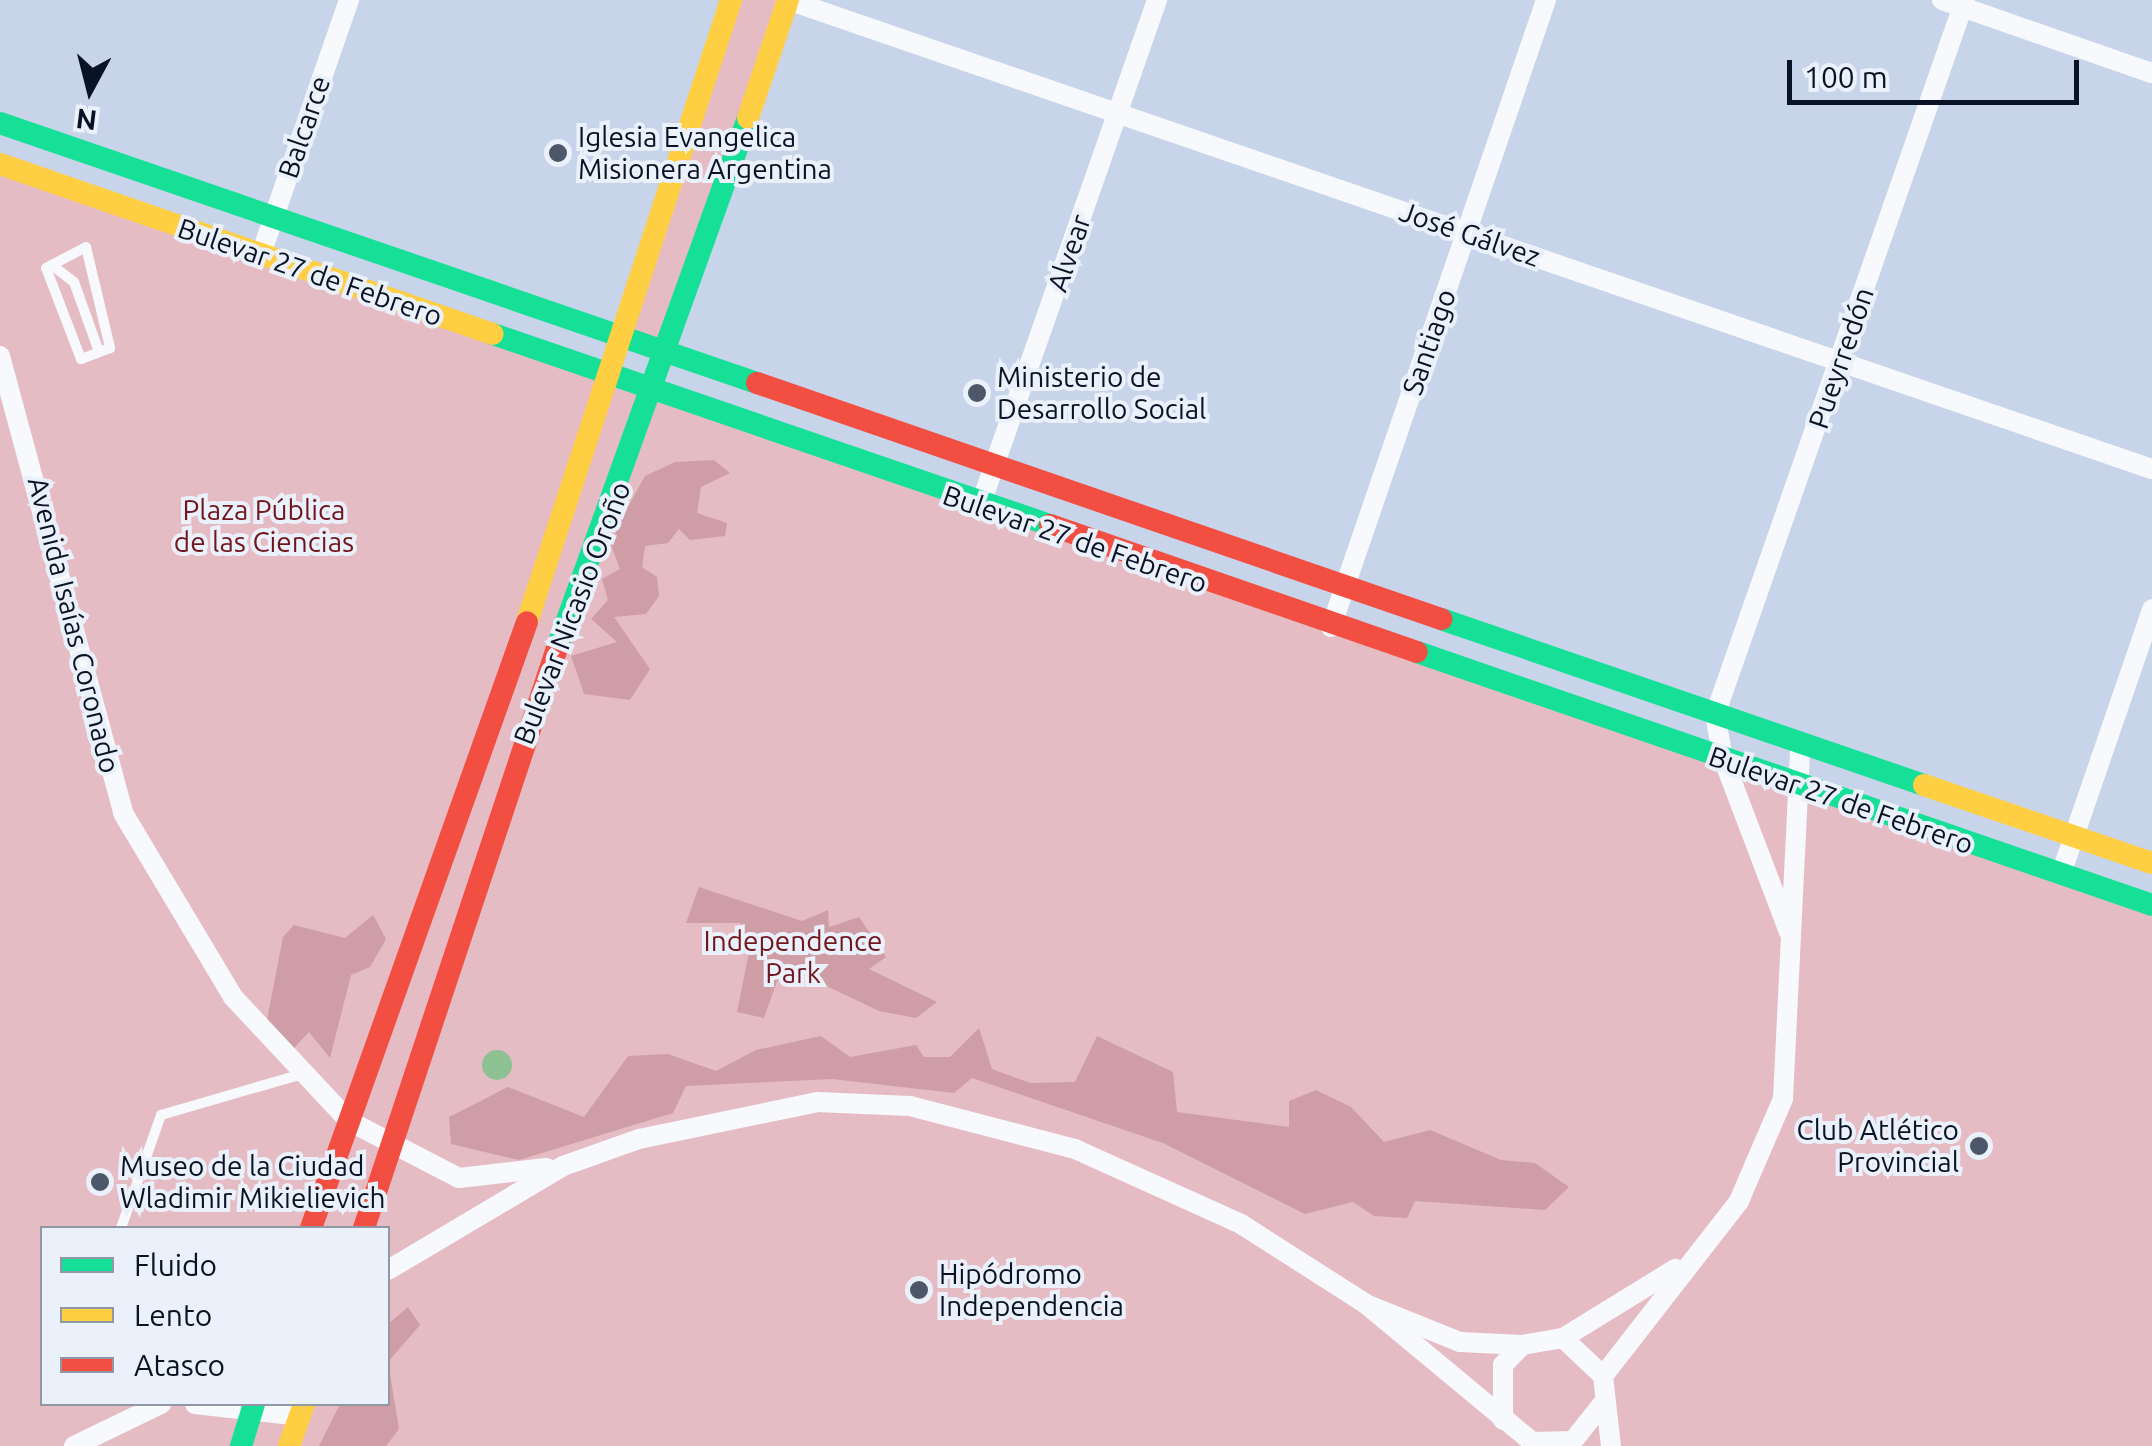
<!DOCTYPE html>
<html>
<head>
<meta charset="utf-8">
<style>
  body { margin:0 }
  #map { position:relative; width:2152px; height:1446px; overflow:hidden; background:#c8d4ea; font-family:Ubuntu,sans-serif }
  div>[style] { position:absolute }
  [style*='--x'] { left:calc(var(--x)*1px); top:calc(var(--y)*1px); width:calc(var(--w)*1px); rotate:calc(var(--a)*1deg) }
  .green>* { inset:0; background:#e5bcc4 }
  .forest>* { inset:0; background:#ce9da6 }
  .water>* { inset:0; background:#8dc092 }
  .round { border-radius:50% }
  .lane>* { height:10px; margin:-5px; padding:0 5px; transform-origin:5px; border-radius:5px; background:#f7f9fc }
  .street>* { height:20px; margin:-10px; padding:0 10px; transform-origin:10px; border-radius:10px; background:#f7f9fc }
  .fast>* { height:22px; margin:-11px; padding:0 11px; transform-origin:11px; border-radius:11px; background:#16e098 }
  .slow>* { height:22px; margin:-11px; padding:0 11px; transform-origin:11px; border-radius:11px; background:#ffcf43 }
  .jam>* { height:22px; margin:-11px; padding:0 11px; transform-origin:11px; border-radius:11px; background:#f24e42 }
  .dots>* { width:28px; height:28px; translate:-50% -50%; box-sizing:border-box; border:5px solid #ebf1fb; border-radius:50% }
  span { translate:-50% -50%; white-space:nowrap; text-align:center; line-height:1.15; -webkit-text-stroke:8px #ebf1fb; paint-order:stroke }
  .street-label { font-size:28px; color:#0a1325 }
  .poi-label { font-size:28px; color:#0a1325 }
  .left { translate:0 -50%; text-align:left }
  .right { translate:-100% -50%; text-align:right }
  .park-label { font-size:28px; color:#72161e }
  .legend { position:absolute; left:40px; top:1226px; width:350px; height:180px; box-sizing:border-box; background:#ebf1fb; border:2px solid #9198a5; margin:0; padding:12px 18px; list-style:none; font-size:30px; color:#0a1325 }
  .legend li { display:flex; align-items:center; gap:20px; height:50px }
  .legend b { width:50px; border:2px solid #9198a5 }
  .north { position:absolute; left:40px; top:40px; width:100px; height:100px; -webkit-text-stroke:8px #ebf1fb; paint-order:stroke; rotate:187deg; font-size:28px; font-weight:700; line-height:40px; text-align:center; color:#0a1325 }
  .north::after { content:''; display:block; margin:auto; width:35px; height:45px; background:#0a1325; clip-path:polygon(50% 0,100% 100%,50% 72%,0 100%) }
  .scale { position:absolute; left:1787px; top:60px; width:292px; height:45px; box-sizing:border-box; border:5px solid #0a1325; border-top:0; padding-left:12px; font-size:30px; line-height:35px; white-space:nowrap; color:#0a1325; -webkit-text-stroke:8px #ebf1fb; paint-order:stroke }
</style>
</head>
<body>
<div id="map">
  <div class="green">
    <div style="clip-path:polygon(731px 0,788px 0,665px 349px,622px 334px)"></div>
    <div style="clip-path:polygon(evenodd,0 164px,2152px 905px,2152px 1446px,0 1446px,0 164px,42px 1228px,388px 1228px,388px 1404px,42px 1404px,42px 1228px)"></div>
  </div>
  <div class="forest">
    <div style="clip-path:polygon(714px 460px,730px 473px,701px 487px,697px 513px,727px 523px,725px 536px,690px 540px,679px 529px,668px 543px,645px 546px,642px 567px,657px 577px,659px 596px,646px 614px,614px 617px,650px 669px,630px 700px,584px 694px,571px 656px,617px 642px,591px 619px,608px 600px,602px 579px,620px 569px,611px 545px,619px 523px,645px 476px,675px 462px)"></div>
    <div style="clip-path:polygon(699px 887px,802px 921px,828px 910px,829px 927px,859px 917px,886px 957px,869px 969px,937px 1002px,916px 1018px,879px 1011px,799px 973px,779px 976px,764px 1018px,737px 1012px,749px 952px,725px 945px,741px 923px,686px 923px)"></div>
    <div style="clip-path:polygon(373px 915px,386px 939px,370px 967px,351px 975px,330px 1058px,309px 1032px,294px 1048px,267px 1020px,283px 937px,294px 925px,345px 938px)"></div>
    <div style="clip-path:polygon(979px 1028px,992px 1069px,1030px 1083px,1075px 1082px,1097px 1036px,1173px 1072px,1177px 1112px,1289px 1127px,1289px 1101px,1316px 1090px,1351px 1107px,1384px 1142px,1430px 1130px,1501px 1160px,1535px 1163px,1569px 1187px,1545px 1210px,1415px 1201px,1407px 1218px,1374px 1216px,1353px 1202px,1305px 1214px,1163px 1143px,972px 1078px,954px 1093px,832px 1079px,686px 1086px,673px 1113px,519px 1160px,451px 1144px,449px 1117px,508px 1087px,584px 1117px,628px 1056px,668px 1054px,716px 1071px,756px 1050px,821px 1036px,850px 1057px,916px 1045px,924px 1057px,950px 1057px)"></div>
    <div style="clip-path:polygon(408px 1307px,420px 1325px,388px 1362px,399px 1429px,386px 1446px,319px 1446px,340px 1404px,388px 1404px,388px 1324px)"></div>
  </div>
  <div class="water">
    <div class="round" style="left:482px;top:1050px;width:30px;height:30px"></div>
  </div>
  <div class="lane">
    <div style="--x:86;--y:247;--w:104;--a:76.6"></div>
    <div style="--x:110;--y:348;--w:31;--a:159"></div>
    <div style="--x:81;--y:359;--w:97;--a:-111"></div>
    <div style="--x:46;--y:268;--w:45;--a:-27.7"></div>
    <div style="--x:52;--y:265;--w:28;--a:38"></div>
    <div style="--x:74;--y:282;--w:74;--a:70.3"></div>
    <div style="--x:121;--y:1228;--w:120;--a:-70.5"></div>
    <div style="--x:161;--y:1115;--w:144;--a:-16.2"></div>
  </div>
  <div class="street">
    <div style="--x:788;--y:0;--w:1442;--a:18.98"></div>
    <div style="--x:1942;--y:0;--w:222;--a:19.2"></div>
    <div style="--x:261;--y:254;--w:269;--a:-70.9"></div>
    <div style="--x:0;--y:356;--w:473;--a:74.9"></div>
    <div style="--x:123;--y:813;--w:214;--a:59.1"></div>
    <div style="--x:233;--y:997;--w:170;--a:46.9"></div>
    <div style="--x:349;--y:1121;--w:124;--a:27.4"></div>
    <div style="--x:459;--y:1178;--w:88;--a:-6.6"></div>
    <div style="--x:980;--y:506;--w:536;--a:-70.72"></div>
    <div style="--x:1331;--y:627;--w:663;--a:-71.07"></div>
    <div style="--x:2061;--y:874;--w:280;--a:-71"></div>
    <div style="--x:1789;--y:932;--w:186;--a:-110.8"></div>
    <div style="--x:1723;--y:758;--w:44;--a:-100.5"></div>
    <div style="--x:1715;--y:715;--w:757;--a:-70.73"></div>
    <div style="--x:388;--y:1270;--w:204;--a:-30.7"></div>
    <div style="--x:563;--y:1166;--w:81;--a:-19.6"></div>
    <div style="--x:639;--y:1139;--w:182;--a:-11.7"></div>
    <div style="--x:817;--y:1102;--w:93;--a:2.5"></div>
    <div style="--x:910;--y:1106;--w:171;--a:14.6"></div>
    <div style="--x:1075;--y:1149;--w:182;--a:24.3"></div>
    <div style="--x:1241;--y:1224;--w:148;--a:32.6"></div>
    <div style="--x:1366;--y:1304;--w:222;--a:39.7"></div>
    <div style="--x:1368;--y:1305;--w:99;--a:21.9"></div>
    <div style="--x:1460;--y:1342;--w:62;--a:2.8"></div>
    <div style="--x:1563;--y:1338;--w:132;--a:-31.6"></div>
    <div style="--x:1603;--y:1376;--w:222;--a:-52.1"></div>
    <div style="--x:1739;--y:1201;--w:111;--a:-66.7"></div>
    <div style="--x:1783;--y:1099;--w:353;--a:-87.2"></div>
    <div style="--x:195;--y:1404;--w:106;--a:6.5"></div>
    <div style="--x:1503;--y:1420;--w:55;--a:-90"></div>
    <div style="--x:1503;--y:1365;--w:28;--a:-46"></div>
    <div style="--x:1522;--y:1345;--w:42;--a:-9.7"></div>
    <div style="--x:1563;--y:1338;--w:55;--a:43.5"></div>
    <div style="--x:1603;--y:1376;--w:70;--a:83.5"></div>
    <div style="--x:1531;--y:1442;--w:42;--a:-1.4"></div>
    <div style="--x:1573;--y:1441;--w:48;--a:-51.7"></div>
    <div style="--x:74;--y:1446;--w:97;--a:-25.8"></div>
  </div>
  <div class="fast">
    <div style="--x:0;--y:123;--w:800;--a:18.96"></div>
    <div style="--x:493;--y:334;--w:589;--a:18.93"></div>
    <div style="--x:1441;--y:619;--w:511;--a:18.97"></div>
    <div style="--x:557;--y:648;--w:563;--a:-70.18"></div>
    <div style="--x:1417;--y:652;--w:777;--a:18.99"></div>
    <div style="--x:241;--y:1446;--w:44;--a:-72.8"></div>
  </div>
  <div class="slow">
    <div style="--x:748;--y:118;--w:125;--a:-71.3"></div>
    <div style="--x:0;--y:164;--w:521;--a:19.03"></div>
    <div style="--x:527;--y:622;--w:655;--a:-71.84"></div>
    <div style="--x:1924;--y:785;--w:241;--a:18.9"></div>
    <div style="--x:289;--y:1446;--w:45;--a:-70.3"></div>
  </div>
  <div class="jam">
    <div style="--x:757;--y:383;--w:724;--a:19.04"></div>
    <div style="--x:1050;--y:525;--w:388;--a:19.1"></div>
    <div style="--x:311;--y:1228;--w:643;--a:-70.38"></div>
    <div style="--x:364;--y:1228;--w:611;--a:-71.59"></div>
  </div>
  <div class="dots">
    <div style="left:558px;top:153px;background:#4c576a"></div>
    <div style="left:977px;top:393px;background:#4c576a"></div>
    <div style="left:1979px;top:1146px;background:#4c576a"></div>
    <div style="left:100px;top:1182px;background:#4c576a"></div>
    <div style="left:919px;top:1290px;background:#4c576a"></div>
  </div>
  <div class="street-label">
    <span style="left:304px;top:127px;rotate:-71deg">Balcarce</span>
    <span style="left:1470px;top:234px;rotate:19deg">José Gálvez</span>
    <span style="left:1069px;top:253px;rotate:-71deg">Alvear</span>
    <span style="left:310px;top:272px;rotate:19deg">Bulevar 27 de Febrero</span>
    <span style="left:1429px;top:342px;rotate:-71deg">Santiago</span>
    <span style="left:1841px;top:358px;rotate:-71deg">Pueyrredón</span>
    <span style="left:1075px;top:539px;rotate:19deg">Bulevar 27 de Febrero</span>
    <span style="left:572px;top:613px;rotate:-69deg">Bulevar Nicasio Oroño</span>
    <span style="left:74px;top:625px;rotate:76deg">Avenida Isaías Coronado</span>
    <span style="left:1841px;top:800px;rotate:19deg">Bulevar 27 de Febrero</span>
  </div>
  <div class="poi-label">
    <span class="left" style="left:578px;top:153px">Iglesia Evangelica<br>Misionera Argentina</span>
    <span class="left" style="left:997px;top:393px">Ministerio de<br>Desarrollo Social</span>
    <span class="right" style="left:1959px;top:1146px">Club Atlético<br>Provincial</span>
    <span class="left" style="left:120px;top:1182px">Museo de la Ciudad<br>Wladimir Mikielievich</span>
    <span class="left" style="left:939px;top:1290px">Hipódromo<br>Independencia</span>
  </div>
  <div class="park-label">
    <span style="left:264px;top:526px">Plaza Pública<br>de las Ciencias</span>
    <span style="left:793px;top:957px">Independence<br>Park</span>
  </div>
  <ul class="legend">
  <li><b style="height:12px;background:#16e098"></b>Fluido</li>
  <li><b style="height:12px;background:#ffcf43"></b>Lento</li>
  <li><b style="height:12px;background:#f24e42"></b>Atasco</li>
  </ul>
  <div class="north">N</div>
  <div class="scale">100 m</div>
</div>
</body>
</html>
